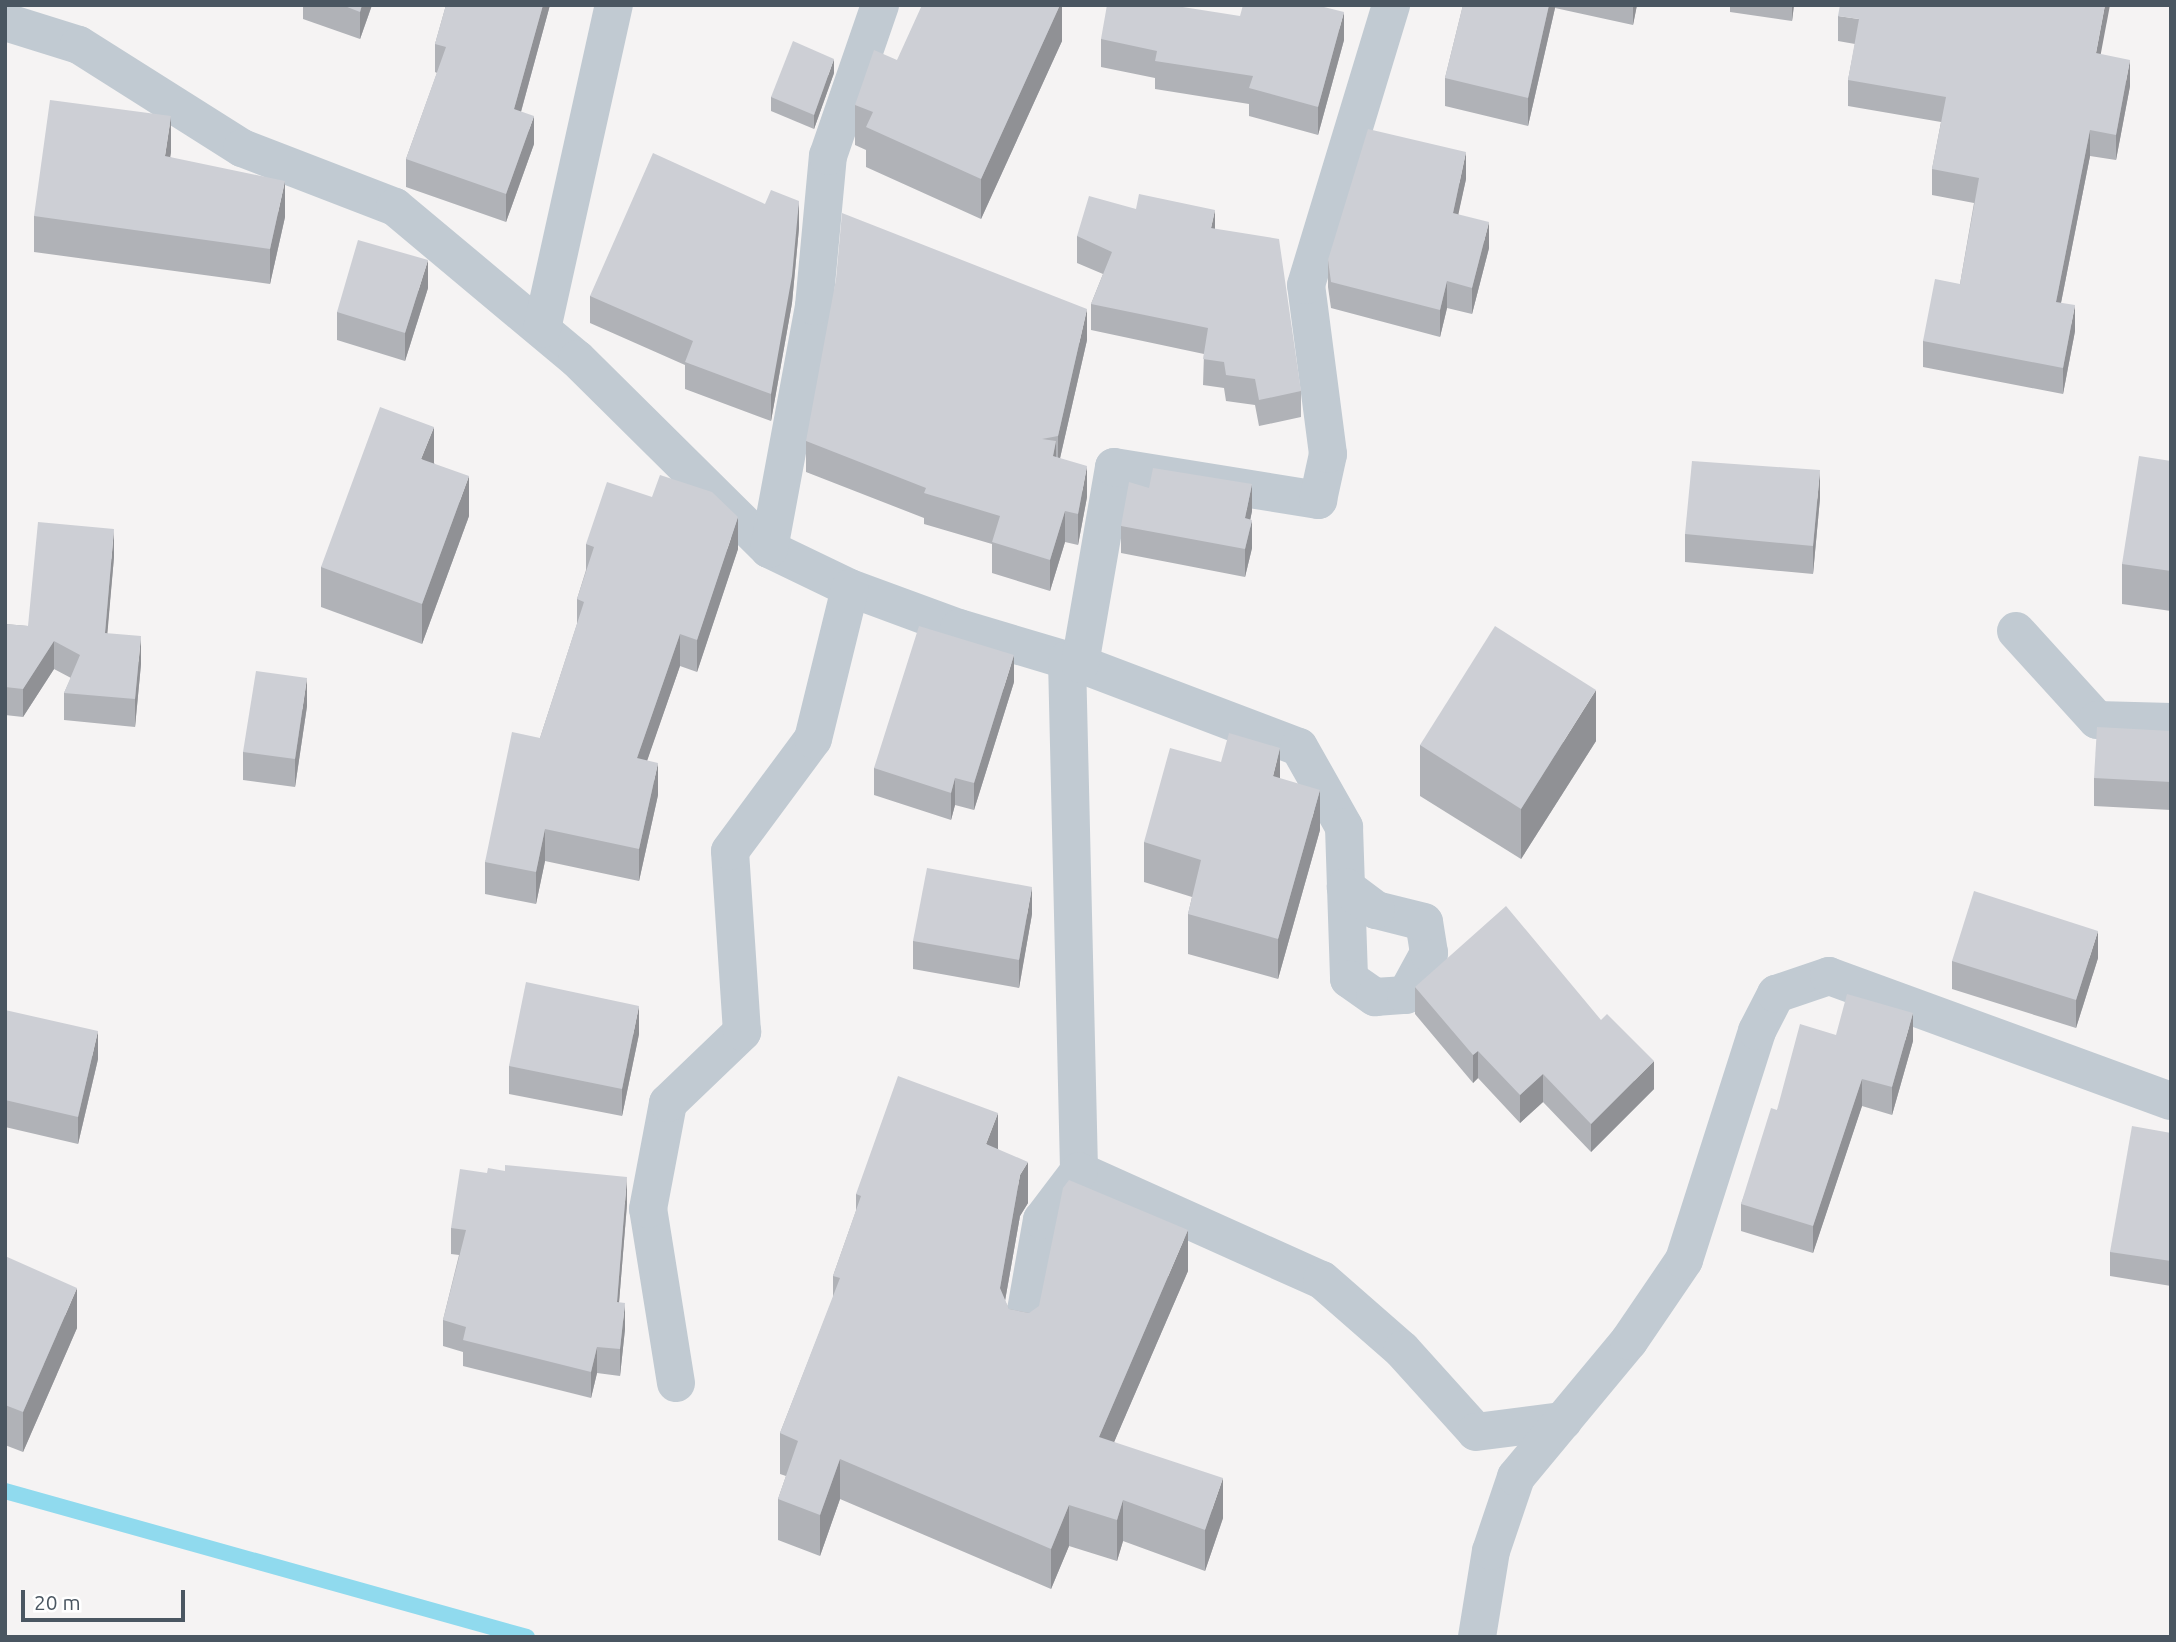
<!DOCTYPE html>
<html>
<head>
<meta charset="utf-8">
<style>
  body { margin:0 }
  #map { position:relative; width:2176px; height:1642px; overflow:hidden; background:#f5f3f3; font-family:Ubuntu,sans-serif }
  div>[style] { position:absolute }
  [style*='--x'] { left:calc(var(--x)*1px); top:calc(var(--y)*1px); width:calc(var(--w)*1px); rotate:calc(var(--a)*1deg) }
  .stream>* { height:16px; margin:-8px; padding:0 8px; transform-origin:8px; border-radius:8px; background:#90daee }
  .minor>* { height:38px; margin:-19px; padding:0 19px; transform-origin:19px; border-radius:19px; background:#c1cad2 }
  .wall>* { inset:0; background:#b0b2b7 }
  .shaded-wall>* { inset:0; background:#909195 }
  .building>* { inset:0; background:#cdcfd5 }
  span { translate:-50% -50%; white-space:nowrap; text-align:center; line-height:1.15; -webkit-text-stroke:5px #fff; paint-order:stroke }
  .frame { position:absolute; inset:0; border:7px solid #4a5661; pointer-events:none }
  .scale { position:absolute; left:21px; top:1590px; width:164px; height:32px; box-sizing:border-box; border:4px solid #4a5661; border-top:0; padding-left:9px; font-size:21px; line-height:24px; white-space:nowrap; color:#4a5661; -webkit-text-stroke:5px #fff; paint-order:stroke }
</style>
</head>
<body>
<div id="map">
  <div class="stream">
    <div style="--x:5;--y:1491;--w:542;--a:15.63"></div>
  </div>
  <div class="minor">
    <div style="--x:5;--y:22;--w:77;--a:17.3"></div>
    <div style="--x:79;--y:45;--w:193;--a:32.3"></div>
    <div style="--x:242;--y:148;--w:164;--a:21.1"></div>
    <div style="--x:395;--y:207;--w:237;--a:39.9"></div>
    <div style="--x:577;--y:359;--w:270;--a:44.7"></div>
    <div style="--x:769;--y:549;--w:90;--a:25.7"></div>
    <div style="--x:850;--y:588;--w:116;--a:20.2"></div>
    <div style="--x:959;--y:628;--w:126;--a:16.6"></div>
    <div style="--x:1080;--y:664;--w:234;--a:20.8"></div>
    <div style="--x:1299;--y:747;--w:92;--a:60.6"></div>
    <div style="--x:1344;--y:827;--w:60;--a:88.1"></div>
    <div style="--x:1346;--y:887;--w:92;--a:88.1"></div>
    <div style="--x:1349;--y:979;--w:32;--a:35"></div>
    <div style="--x:1375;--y:997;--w:31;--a:-4"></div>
    <div style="--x:1406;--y:995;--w:48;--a:-61.3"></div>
    <div style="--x:1429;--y:953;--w:31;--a:-99"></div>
    <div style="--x:1424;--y:922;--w:49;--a:-166"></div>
    <div style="--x:1376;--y:910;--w:38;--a:-143"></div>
    <div style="--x:542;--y:329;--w:332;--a:-77.5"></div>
    <div style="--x:769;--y:549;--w:247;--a:-79.5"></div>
    <div style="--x:814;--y:306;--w:151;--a:-84.7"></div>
    <div style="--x:828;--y:156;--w:160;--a:-71"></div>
    <div style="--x:2016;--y:631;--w:120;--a:47.7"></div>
    <div style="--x:2097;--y:720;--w:74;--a:1.5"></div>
    <div style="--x:1067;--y:660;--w:511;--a:88.65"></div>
    <div style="--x:1079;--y:1171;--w:266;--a:24.2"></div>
    <div style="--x:1322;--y:1280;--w:106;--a:41.2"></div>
    <div style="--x:1402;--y:1350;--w:110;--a:47.9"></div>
    <div style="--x:1476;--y:1432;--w:88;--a:-7.2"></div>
    <div style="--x:1080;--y:664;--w:200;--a:-80.2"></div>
    <div style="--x:1114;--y:467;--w:207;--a:9.2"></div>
    <div style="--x:1318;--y:500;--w:47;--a:-77.7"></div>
    <div style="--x:1328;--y:454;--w:170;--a:-97.4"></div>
    <div style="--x:1306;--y:285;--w:293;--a:-73.1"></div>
    <div style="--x:1022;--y:1333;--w:115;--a:-80"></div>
    <div style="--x:1042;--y:1220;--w:61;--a:-52.9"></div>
    <div style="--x:676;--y:1383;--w:176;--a:-99.1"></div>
    <div style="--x:648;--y:1209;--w:108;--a:-79.3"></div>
    <div style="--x:668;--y:1103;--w:103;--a:-43.8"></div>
    <div style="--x:742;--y:1032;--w:181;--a:-93.8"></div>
    <div style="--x:730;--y:851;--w:139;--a:-53.5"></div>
    <div style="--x:813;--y:739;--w:155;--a:-76.2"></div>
    <div style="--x:1477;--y:1637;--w:87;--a:-80.8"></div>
    <div style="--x:1491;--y:1551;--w:78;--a:-71.3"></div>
    <div style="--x:1516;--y:1477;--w:177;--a:-50.3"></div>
    <div style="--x:1629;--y:1341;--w:98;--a:-55.8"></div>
    <div style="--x:1684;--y:1260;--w:240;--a:-72.3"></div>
    <div style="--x:1757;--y:1031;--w:42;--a:-62.8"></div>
    <div style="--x:1776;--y:994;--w:56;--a:-18.8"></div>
    <div style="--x:1829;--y:976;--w:364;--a:20.1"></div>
  </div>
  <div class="wall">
    <div style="clip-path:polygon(303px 5px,372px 5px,360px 39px,303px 19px)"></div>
    <div style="clip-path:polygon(446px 5px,550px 5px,521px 112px,534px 144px,506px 222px,406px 187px,406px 159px,437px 73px,435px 72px,435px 44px)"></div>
    <div style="clip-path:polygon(1062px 5px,1062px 41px,981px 219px,866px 167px,866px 150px,855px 145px,855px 105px,897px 60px)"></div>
    <div style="clip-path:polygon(1463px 5px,1637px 5px,1633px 25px,1555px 8px,1528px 126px,1445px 106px,1445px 78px)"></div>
    <div style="clip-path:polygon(1730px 5px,1794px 5px,1792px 21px,1730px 12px)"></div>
    <div style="clip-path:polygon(1332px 9px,1344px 40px,1318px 135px,1249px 116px,1249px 104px,1155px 89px,1155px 78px,1101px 67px,1101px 39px,1240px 16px)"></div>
    <div style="clip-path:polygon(1838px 16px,2100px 54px,2130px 86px,2116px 160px,2090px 156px,2061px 303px,2075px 331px,2063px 394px,1923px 367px,1923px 341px,1960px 284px,1974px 203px,1932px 195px,1932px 169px,1941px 122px,1848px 106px,1848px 80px,1855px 44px,1838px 41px)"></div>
    <div style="clip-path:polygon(834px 73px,814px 129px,771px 111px,771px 97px)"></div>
    <div style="clip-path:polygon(171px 152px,170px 157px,285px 217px,270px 284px,34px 252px,34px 216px)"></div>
    <div style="clip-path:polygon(1466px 179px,1458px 214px,1489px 248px,1472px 314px,1447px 308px,1440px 337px,1331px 308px,1328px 287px,1328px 260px)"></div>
    <div style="clip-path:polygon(799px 228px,792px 303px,771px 421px,685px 389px,685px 365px,590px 323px,590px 296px)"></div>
    <div style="clip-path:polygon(1215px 229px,1301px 391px,1301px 417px,1259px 426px,1255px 405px,1226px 401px,1224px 388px,1203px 385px,1204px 354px,1091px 330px,1091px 304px,1103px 274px,1077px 263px,1077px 236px)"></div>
    <div style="clip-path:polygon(428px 288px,405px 361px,337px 340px,337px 312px)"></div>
    <div style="clip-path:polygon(1087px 340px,1060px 458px,1087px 497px,1078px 545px,1065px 542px,1050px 591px,992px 573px,992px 544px,924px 524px,924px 518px,806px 472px,806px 441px)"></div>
    <div style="clip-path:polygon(2171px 461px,2171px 611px,2122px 604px,2122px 564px)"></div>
    <div style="clip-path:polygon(434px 463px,469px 516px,422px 644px,321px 607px,321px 567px)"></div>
    <div style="clip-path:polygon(1149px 488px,1252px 511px,1250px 520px,1252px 548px,1245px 577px,1121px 553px,1121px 526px)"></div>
    <div style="clip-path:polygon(1820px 498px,1813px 574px,1685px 562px,1685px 534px)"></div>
    <div style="clip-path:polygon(586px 544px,738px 549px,697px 672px,680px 666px,647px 760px,658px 795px,639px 881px,545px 861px,536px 904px,485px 894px,485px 862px,540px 738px,577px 624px,577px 599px,586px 570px)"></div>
    <div style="clip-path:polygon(114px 557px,107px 633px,141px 664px,135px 727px,64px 720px,64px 693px,71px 678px,54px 669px,23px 717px,5px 715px,5px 624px,28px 626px)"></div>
    <div style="clip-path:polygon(1014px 682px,974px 810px,955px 805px,951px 820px,874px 795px,874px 768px)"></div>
    <div style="clip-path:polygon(307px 706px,295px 787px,243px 780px,243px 752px)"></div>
    <div style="clip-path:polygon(2171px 731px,2171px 810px,2094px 806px,2094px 778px)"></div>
    <div style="clip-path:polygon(1596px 741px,1521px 859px,1420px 796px,1420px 745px)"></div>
    <div style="clip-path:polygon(1280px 779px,1320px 830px,1278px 979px,1188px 954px,1188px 914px,1192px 897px,1144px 882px,1144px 842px)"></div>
    <div style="clip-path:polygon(1032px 914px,1019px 988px,913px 969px,913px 941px)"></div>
    <div style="clip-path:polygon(2098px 958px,2076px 1028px,1952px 989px,1952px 961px)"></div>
    <div style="clip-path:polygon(1415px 987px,1654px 1089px,1591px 1152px,1543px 1102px,1520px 1123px,1478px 1078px,1473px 1083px,1415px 1014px)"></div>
    <div style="clip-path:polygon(5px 1010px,98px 1059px,78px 1144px,5px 1127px)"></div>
    <div style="clip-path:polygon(639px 1034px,622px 1116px,509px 1094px,509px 1066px)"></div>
    <div style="clip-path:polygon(1836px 1035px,1913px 1041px,1892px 1115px,1862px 1106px,1813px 1253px,1741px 1231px,1741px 1204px,1777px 1110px)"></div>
    <div style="clip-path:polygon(2171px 1133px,2171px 1286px,2110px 1276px,2110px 1252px)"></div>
    <div style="clip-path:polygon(998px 1149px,1028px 1203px,1020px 1216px,1005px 1301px,1009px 1309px,1029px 1313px,1188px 1271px,1114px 1442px,1223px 1518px,1205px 1571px,1123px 1541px,1117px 1561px,1069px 1546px,1051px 1589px,840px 1499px,820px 1556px,778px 1540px,778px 1499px,786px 1476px,780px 1474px,780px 1433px,833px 1298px,833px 1276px,856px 1211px,856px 1194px)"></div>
    <div style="clip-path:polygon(627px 1204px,619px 1302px,625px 1329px,620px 1376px,597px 1373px,591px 1398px,463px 1366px,463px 1352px,443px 1346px,443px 1320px,459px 1255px,451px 1254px,451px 1228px)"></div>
    <div style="clip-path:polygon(5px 1256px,77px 1328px,23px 1452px,5px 1445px)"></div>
  </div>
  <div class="shaded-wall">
    <div style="clip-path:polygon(362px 5px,372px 5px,360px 39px,360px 12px)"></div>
    <div style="clip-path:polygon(543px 5px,550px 5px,514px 137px,514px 109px)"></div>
    <div style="clip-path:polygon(1060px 5px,1062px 5px,1062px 41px,981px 219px,981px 179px)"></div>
    <div style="clip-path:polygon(1549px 5px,1555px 5px,1555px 8px,1528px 126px,1528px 98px)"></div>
    <div style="clip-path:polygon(1633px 5px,1637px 5px,1633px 25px)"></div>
    <div style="clip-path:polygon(1792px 5px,1794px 5px,1792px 21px)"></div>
    <div style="clip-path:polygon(2105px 5px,2110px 5px,2096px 79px,2096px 53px)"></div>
    <div style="clip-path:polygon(1344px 12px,1344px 40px,1318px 135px,1318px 107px)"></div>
    <div style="clip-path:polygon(834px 59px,834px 73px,814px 129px,814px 115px)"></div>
    <div style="clip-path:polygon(2130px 60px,2130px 86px,2116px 160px,2116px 135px)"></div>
    <div style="clip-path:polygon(171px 116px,171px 152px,165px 191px,165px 156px)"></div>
    <div style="clip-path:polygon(534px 116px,534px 144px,506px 222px,506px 194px)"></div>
    <div style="clip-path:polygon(2090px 130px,2090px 156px,2056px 328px,2056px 302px)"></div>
    <div style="clip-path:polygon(1466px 152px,1466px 179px,1453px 239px,1453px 213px)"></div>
    <div style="clip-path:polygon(285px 181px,285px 217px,270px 284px,270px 249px)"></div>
    <div style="clip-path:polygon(799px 201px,799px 228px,792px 303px,771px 421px,771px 394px)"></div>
    <div style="clip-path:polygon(1215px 210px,1215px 237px,1211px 228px)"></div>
    <div style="clip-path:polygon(1489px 222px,1489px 248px,1472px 314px,1472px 288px)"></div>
    <div style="clip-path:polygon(428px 260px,428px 288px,405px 361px,405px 333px)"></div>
    <div style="clip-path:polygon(1447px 281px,1447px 308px,1440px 337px,1440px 310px)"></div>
    <div style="clip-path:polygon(2075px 305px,2075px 331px,2063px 394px,2063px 368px)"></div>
    <div style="clip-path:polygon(1087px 309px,1087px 340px,1058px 467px,1058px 436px)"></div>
    <div style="clip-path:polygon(434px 427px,434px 467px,421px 459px)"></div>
    <div style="clip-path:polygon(1056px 441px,1056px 472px,1053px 456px)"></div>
    <div style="clip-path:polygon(1087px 466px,1087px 497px,1078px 545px,1078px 514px)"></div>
    <div style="clip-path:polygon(1820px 470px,1820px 498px,1813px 574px,1813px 546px)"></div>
    <div style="clip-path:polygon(469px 476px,469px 516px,422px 644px,422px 604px)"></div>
    <div style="clip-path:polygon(1252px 484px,1252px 511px,1245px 546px,1245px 518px)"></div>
    <div style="clip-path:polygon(1065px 511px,1065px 542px,1050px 591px,1050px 560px)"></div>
    <div style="clip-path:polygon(738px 517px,738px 549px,697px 672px,697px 640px)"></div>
    <div style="clip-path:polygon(1252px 520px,1252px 548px,1245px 577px,1245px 549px)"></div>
    <div style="clip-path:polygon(114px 529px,114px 557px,105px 661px,105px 633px)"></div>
    <div style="clip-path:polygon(680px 634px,680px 666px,637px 790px,637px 758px)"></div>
    <div style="clip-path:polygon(141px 636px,141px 664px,135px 727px,135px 699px)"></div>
    <div style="clip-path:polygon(54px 641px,54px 669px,23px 717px,23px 689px)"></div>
    <div style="clip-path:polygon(1014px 655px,1014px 682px,974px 810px,974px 783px)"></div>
    <div style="clip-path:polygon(307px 678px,307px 706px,295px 787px,295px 759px)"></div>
    <div style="clip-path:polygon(1596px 690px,1596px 741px,1521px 859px,1521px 809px)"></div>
    <div style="clip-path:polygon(1280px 748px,1280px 788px,1273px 776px)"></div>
    <div style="clip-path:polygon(658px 763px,658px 795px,639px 881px,639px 849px)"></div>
    <div style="clip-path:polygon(955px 778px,955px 805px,951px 820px,951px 793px)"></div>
    <div style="clip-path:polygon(1320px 790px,1320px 830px,1278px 979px,1278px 939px)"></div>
    <div style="clip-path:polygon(545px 829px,545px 861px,536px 904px,536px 872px)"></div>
    <div style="clip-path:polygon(1032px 887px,1032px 914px,1019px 988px,1019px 960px)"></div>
    <div style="clip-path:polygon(2098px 931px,2098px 958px,2076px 1028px,2076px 1000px)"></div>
    <div style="clip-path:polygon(639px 1006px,639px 1034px,622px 1116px,622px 1089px)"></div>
    <div style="clip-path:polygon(1913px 1013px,1913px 1041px,1892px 1115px,1892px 1087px)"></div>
    <div style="clip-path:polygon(98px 1031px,98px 1059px,78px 1144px,78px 1117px)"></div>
    <div style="clip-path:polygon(1478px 1051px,1478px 1078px,1473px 1083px,1473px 1055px)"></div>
    <div style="clip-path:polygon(1654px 1061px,1654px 1089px,1591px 1152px,1591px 1124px)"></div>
    <div style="clip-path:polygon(1543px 1074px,1543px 1102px,1520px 1123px,1520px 1095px)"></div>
    <div style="clip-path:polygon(1862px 1079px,1862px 1106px,1813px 1253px,1813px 1226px)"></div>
    <div style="clip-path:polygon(998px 1113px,998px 1154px,986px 1144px)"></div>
    <div style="clip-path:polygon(1028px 1162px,1028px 1203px,1020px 1216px,1000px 1329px,1000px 1288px,1020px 1175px)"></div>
    <div style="clip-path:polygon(627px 1177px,627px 1204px,617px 1328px,617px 1302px)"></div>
    <div style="clip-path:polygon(1188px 1230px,1188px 1271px,1099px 1477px,1099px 1437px)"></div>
    <div style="clip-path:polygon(77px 1288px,77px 1328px,23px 1452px,23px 1412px)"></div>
    <div style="clip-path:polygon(625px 1303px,625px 1329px,620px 1376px,620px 1349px)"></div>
    <div style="clip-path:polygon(597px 1347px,597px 1373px,591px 1398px,591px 1372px)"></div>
    <div style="clip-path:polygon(840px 1459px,840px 1499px,820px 1556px,820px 1515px)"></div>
    <div style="clip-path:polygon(1223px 1478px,1223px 1518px,1205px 1571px,1205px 1530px)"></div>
    <div style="clip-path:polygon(1123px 1500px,1123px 1541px,1117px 1561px,1117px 1520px)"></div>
    <div style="clip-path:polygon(1069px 1505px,1069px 1546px,1051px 1589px,1051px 1549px)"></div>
  </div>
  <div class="building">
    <div style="clip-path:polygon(342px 5px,362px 5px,360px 12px)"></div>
    <div style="clip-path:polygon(446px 5px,543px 5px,514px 109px,534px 116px,506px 194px,406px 159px,446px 47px,435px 44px)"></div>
    <div style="clip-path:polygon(922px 5px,1060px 5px,981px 179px,866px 127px,873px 112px,855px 105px,874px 50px,897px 60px)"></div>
    <div style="clip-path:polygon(1107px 5px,1170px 5px,1240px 16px,1243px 5px,1325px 5px,1324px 7px,1344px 12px,1318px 107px,1249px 88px,1253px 76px,1155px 61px,1157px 51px,1101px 39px)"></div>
    <div style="clip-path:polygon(1463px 5px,1549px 5px,1528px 98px,1445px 78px)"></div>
    <div style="clip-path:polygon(1840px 5px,2105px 5px,2096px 53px,2130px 60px,2116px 135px,2090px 130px,2056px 302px,2075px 305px,2063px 368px,1923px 341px,1935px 279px,1960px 284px,1979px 178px,1932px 169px,1946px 97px,1848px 80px,1859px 19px,1838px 16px)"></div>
    <div style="clip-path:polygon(793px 41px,834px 59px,814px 115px,771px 97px)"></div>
    <div style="clip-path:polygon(50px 100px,171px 116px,165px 156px,285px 181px,270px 249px,34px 216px)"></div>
    <div style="clip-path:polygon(1368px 129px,1466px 152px,1453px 213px,1489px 222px,1472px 288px,1447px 281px,1440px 310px,1331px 282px,1328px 260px)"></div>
    <div style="clip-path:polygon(653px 153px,765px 204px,771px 190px,799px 201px,792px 276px,771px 394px,685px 362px,693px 341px,590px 296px)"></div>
    <div style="clip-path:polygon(1139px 194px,1215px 210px,1211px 228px,1279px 239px,1301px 391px,1259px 400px,1255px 379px,1226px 375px,1224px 362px,1203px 359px,1208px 328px,1091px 304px,1112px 252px,1077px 236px,1089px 196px,1136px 209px)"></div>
    <div style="clip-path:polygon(842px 213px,1087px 309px,1058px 436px,1042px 439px,1056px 441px,1053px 456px,1087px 466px,1078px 514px,1065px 511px,1050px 560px,992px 542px,1000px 516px,924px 493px,926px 488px,806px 441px,836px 279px)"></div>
    <div style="clip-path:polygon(358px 240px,428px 260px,405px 333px,337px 312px)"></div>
    <div style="clip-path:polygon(380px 407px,434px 427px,421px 459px,469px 476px,422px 604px,321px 567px)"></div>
    <div style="clip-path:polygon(2139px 456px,2171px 461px,2171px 571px,2122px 564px)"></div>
    <div style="clip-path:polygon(1692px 461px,1820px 470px,1813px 546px,1685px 534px)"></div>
    <div style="clip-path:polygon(1153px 468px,1252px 484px,1245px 518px,1252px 520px,1245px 549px,1121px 526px,1129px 482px,1149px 488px)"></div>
    <div style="clip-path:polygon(660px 475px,712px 492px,738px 517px,697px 640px,680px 634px,637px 758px,658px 763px,639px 849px,545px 829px,536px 872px,485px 862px,512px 732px,540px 738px,584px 602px,577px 599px,594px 547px,586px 544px,607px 482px,652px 497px)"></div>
    <div style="clip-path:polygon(38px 522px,114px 529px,105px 633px,141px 636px,135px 699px,64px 693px,80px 655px,54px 641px,23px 689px,5px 687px,5px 624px,28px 626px)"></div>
    <div style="clip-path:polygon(919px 626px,1014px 655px,974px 783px,955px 778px,951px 793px,874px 768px)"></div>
    <div style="clip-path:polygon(1495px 626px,1596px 690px,1521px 809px,1420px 745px)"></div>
    <div style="clip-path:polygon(256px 671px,307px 678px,295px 759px,243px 752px)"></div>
    <div style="clip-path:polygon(2097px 727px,2171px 731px,2171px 782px,2094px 778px)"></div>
    <div style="clip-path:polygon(1229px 733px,1280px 748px,1273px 776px,1320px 790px,1278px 939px,1188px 914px,1201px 860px,1144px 842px,1170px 748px,1221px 762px)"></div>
    <div style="clip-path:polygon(927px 868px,1032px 887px,1019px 960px,913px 941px)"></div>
    <div style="clip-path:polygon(1974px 891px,2098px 931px,2076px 1000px,1952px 961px)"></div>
    <div style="clip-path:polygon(1506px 906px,1601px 1020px,1607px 1014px,1654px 1061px,1591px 1124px,1543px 1074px,1520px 1095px,1478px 1051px,1473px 1055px,1415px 987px)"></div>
    <div style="clip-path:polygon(526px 982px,639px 1006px,622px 1089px,509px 1066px)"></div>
    <div style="clip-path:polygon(1847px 994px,1913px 1013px,1892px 1087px,1862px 1079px,1813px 1226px,1741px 1204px,1771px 1108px,1777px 1110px,1800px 1024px,1836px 1035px)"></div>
    <div style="clip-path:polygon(5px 1010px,98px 1031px,78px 1117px,5px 1100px)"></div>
    <div style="clip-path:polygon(898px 1076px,998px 1113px,986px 1144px,1028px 1162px,1020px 1175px,1000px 1288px,1009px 1309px,1029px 1313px,1039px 1306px,1063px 1188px,1069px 1180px,1188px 1230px,1099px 1437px,1223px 1478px,1205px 1530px,1123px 1500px,1117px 1520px,1069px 1505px,1051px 1549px,840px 1459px,820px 1515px,778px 1499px,798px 1441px,780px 1433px,840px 1278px,833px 1276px,861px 1196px,856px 1194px)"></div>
    <div style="clip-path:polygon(2132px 1126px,2171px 1133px,2171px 1261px,2110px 1252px)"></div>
    <div style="clip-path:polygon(505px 1165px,627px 1177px,617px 1302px,625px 1303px,620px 1349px,597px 1347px,591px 1372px,463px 1340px,466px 1327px,443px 1320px,466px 1230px,451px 1228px,460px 1169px,487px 1173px,488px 1168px,505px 1171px)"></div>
    <div style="clip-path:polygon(5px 1256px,77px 1288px,23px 1412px,5px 1405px)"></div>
  </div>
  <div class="frame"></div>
  <div class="scale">20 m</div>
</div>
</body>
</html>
